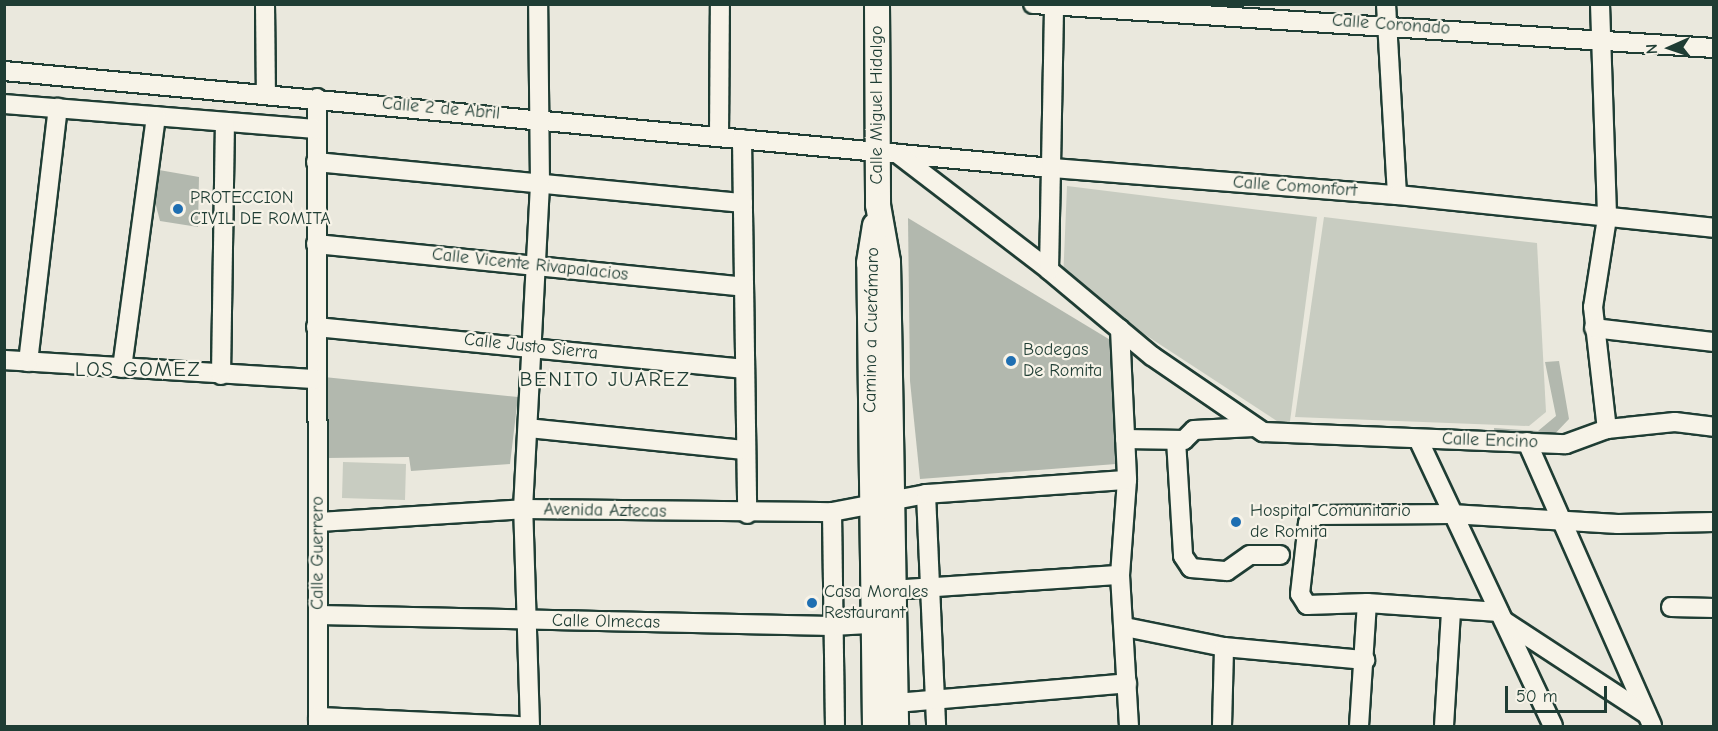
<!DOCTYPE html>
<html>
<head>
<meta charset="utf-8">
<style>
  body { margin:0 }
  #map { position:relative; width:1718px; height:731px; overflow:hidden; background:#eae8dd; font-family:"Comic Neue",sans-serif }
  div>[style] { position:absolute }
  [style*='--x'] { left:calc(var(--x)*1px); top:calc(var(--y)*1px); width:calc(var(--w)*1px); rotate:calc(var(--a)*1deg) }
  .green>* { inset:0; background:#c8ccc1 }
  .building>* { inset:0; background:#b2b8ae }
  .roads { filter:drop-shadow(2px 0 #1f3d34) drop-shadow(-2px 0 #1f3d34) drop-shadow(0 2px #1f3d34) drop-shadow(0 -2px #1f3d34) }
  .minor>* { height:18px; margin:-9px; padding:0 9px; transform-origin:9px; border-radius:9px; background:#f7f3e8 }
  .major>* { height:24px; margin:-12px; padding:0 12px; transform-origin:12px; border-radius:12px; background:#f7f3e8 }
  .dots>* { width:16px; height:16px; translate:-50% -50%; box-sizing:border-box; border:3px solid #f7f3e8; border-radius:50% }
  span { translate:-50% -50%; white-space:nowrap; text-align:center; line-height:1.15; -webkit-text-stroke:4.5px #f7f3e8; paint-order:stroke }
  .street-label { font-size:18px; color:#1f3d34 }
  .poi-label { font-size:18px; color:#1f3d34 }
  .left { translate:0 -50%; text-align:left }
  .quarter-label { font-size:21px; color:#1f3d34; letter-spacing:1.5px }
  .frame { position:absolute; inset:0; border:6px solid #1f3d34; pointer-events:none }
  .north { position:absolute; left:1640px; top:18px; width:60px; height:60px; -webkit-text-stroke:4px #f7f3e8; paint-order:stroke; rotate:267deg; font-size:16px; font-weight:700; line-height:24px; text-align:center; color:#1f3d34 }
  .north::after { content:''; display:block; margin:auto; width:21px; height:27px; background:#1f3d34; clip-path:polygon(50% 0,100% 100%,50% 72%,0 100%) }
  .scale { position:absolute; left:1505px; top:686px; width:102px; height:27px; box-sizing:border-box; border:3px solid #1f3d34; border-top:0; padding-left:8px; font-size:18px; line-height:21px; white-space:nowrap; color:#1f3d34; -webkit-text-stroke:4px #f7f3e8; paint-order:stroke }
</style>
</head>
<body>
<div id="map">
  <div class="green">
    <div style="clip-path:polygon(1067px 186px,1317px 217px,1289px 429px,1063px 281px)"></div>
    <div style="clip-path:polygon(1324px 217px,1537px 243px,1546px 412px,1529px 426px,1295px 417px)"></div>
    <div style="clip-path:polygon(343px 462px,406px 464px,405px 500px,342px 498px)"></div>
  </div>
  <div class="building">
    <div style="clip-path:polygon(159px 170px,199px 177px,198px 227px,160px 221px,154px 198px)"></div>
    <div style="clip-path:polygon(908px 218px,1112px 341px,1116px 464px,920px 479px,910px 381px)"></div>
    <div style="clip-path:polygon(1559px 361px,1569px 419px,1549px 440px,1495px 439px,1494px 428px,1538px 431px,1556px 416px,1545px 362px)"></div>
    <div style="clip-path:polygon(324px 377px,518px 397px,510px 464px,411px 471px,409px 457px,326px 458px)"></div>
  </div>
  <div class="roads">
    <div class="minor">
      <div style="--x:265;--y:4;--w:90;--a:89.4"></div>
      <div style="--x:1033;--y:4;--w:682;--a:3.7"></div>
      <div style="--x:1386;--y:4;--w:191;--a:86.7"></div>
      <div style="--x:1600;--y:4;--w:214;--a:88.1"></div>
      <div style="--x:1607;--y:218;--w:90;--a:98.9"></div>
      <div style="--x:1593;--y:307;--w:123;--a:83.5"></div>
      <div style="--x:4;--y:71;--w:1052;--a:5.29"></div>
      <div style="--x:1052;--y:168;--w:346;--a:4.5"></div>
      <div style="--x:1397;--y:195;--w:319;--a:5.9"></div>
      <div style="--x:317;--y:98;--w:628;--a:89.91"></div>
      <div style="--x:4;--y:104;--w:313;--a:4.6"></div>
      <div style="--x:719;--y:137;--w:133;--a:-89.6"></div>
      <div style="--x:742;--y:139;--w:375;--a:89.2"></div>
      <div style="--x:898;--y:154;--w:190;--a:37.5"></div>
      <div style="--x:1049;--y:270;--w:134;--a:39.9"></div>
      <div style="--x:1152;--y:356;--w:135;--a:34.4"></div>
      <div style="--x:1263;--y:432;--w:303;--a:2.3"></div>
      <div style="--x:1566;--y:444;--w:44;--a:-20.1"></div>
      <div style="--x:1607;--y:429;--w:68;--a:-5.9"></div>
      <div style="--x:1675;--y:422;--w:39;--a:7"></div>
      <div style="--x:316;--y:162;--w:429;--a:5.5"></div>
      <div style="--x:316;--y:244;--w:430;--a:5.7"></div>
      <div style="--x:1049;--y:270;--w:266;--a:-88.9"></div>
      <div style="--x:316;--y:327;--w:431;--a:5.6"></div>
      <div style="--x:1594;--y:328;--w:121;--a:6.7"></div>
      <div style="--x:1120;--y:329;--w:151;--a:87.3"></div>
      <div style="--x:1127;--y:480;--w:95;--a:94.2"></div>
      <div style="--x:1120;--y:575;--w:151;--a:86.6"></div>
      <div style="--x:4;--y:360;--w:313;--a:3.5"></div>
      <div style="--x:28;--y:362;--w:256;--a:-83.3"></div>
      <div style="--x:122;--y:368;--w:254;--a:-82.3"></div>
      <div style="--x:221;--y:375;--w:253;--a:-89.1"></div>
      <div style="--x:528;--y:428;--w:218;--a:5.8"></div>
      <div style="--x:1125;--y:439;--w:59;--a:1"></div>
      <div style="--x:1184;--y:440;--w:14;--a:-45"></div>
      <div style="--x:1194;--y:430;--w:60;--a:-2.9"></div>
      <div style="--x:1418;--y:439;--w:317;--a:64.8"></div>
      <div style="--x:1176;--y:440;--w:116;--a:86.5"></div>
      <div style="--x:1183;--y:556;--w:14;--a:56"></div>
      <div style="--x:1191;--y:568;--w:36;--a:5"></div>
      <div style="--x:1227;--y:571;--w:28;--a:-35"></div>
      <div style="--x:1250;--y:555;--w:30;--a:0"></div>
      <div style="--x:1527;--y:442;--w:310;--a:66.2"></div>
      <div style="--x:926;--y:494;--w:232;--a:87.5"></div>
      <div style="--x:832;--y:512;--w:214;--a:89.2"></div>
      <div style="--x:319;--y:522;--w:204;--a:-3.6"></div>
      <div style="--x:523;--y:509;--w:309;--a:0.6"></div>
      <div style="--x:832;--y:512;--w:96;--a:-10.8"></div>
      <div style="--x:926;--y:494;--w:201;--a:-4"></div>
      <div style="--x:892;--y:590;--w:228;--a:-3.8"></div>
      <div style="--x:1671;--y:607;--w:43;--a:1.3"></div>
      <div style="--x:1499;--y:612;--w:132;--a:-176.1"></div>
      <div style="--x:1367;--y:603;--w:60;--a:178.1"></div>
      <div style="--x:1307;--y:605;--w:13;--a:-122"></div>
      <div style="--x:1300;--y:594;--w:71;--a:-83.6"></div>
      <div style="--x:1308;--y:523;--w:12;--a:-42"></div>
      <div style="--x:1317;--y:515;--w:134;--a:-0.4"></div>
      <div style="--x:1451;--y:514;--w:167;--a:3.4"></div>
      <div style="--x:1618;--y:524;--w:96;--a:-1.2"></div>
      <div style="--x:319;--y:615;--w:513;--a:1.23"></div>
      <div style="--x:832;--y:626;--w:55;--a:-3.1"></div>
      <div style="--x:1504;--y:621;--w:170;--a:33.2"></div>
      <div style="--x:1125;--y:627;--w:101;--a:11.4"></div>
      <div style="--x:1224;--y:647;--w:142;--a:5.3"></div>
      <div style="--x:896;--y:703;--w:232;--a:-4.9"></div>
      <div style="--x:318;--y:717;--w:202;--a:2.6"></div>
      <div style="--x:530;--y:726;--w:217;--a:-91.8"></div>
      <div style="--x:523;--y:509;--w:326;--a:-87"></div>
      <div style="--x:540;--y:183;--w:179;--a:-90.6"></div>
      <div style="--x:1222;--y:726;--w:79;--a:-88.5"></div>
      <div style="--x:1359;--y:726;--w:123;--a:-86.3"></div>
      <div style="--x:1444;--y:726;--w:116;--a:-86.5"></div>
    </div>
    <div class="major">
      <div style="--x:877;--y:4;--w:201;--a:89.7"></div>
      <div style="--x:878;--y:205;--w:58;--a:80"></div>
      <div style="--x:888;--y:262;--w:464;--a:89"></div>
      <div style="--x:875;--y:726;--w:463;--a:-90.7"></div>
      <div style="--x:869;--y:263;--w:38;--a:-81"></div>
    </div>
  </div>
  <div class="dots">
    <div style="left:178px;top:209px;background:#1f6fb2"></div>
    <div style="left:1011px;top:361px;background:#1f6fb2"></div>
    <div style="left:1236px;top:522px;background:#1f6fb2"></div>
    <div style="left:812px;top:603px;background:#1f6fb2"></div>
  </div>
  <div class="street-label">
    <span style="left:1391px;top:25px;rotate:4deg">Calle Coronado</span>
    <span style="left:877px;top:105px;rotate:-90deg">Calle Miguel Hidalgo</span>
    <span style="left:441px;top:109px;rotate:5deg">Calle 2 de Abril</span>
    <span style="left:1295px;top:187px;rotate:4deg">Calle Comonfort</span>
    <span style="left:530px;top:265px;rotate:6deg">Calle Vicente Rivapalacios</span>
    <span style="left:872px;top:330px;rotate:-89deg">Camino a Cuerámaro</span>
    <span style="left:531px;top:347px;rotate:6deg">Calle Justo Sierra</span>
    <span style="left:1490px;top:441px;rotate:2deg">Calle Encino</span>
    <span style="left:605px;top:511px;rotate:1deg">Avenida Aztecas</span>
    <span style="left:318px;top:553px;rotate:-90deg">Calle Guerrero</span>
    <span style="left:606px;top:622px;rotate:1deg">Calle Olmecas</span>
  </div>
  <div class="poi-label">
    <span class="left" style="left:190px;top:209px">PROTECCION<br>CIVIL DE ROMITA</span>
    <span class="left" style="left:1023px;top:361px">Bodegas<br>De Romita</span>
    <span class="left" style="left:1250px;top:522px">Hospital Comunitario<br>de Romita</span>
    <span class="left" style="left:824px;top:603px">Casa Morales<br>Restaurant</span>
  </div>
  <div class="quarter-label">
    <span style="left:138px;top:369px">LOS GOMEZ</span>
    <span style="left:605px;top:379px">BENITO JUAREZ</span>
  </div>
  <div class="frame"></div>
  <div class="north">N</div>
  <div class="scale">50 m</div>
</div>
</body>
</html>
